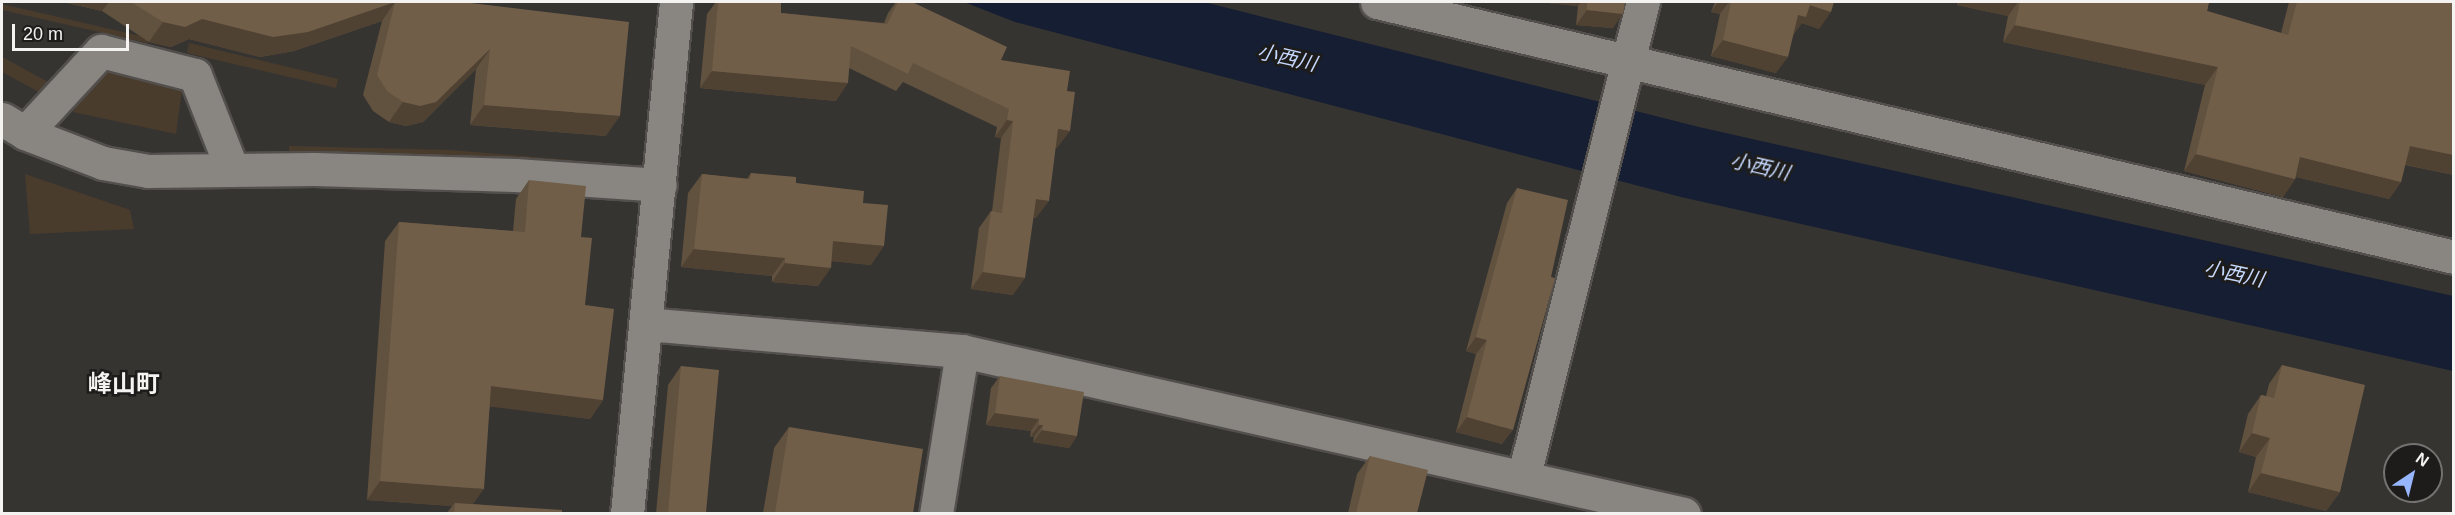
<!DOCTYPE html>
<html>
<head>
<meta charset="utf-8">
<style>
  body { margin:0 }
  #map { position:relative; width:2455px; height:515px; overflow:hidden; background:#363431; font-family:Helvetica,"Noto Sans JP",sans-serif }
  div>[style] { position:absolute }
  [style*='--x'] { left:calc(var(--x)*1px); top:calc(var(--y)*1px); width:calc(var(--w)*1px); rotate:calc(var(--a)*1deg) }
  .green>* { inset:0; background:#4a3c2d }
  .water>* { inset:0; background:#151e32 }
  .roads { filter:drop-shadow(2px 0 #524f4d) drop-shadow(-2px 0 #524f4d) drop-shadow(0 2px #524f4d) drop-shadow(0 -2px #524f4d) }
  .minor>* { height:33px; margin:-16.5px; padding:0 16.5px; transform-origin:16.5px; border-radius:16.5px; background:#898682 }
  .wall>* { inset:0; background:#61513f }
  .shaded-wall>* { inset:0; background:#4f4233 }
  .building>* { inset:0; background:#715e49 }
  span { translate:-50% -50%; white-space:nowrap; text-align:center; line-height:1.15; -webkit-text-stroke:5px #1d1c1a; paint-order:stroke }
  .water-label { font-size:20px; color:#c6d8fe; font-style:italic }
  .district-label { font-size:24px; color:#f5f3f2; font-weight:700 }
  .frame { position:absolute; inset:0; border:3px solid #f5f3f2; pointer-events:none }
  .north { position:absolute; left:2383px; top:443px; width:60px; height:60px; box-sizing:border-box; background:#1d1c1a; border:2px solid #737270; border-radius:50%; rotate:35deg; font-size:16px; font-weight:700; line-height:24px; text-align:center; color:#f5f3f2 }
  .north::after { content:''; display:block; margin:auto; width:21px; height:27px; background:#97b6fd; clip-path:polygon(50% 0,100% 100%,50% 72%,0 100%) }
  .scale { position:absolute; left:12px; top:24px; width:117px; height:27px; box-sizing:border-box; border:3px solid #f5f3f2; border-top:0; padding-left:8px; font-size:18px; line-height:21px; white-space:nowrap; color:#f5f3f2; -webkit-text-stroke:4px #1d1c1a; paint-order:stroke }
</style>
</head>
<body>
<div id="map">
  <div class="green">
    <div style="clip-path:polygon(2px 4px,149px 38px,148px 43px,2px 10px)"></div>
    <div style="clip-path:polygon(189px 43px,338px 79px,336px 88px,187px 53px)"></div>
    <div style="clip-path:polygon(2px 57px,59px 88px,52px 99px,2px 72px)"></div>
    <div style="clip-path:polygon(101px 68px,182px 89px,176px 134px,73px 112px)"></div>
    <div style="clip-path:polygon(289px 146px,450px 150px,619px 164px,617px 171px,450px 155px,289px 155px)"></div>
    <div style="clip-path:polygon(25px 174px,130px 210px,134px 229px,30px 234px)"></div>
  </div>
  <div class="water">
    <div style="clip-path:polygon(964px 2px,1204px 2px,1699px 127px,2453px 296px,2453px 371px,1681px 197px,1015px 22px)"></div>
  </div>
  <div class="roads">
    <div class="minor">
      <div style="--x:1377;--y:2;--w:1107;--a:13.32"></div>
      <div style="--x:2;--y:119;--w:27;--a:31"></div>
      <div style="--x:25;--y:133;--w:84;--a:21"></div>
      <div style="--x:103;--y:163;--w:46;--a:10.1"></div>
      <div style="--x:148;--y:171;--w:166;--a:-0.7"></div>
      <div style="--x:314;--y:169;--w:201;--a:1.7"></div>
      <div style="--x:515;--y:175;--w:145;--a:3.9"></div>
      <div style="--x:25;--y:133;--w:112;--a:-47.2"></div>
      <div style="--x:101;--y:51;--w:97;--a:14.3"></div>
      <div style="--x:195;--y:75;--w:101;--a:68.5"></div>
      <div style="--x:646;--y:324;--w:317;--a:4.9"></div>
      <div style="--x:962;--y:351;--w:740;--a:12.72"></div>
      <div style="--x:1524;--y:475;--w:488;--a:-75.9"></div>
      <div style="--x:627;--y:514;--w:514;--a:-84.53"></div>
      <div style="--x:936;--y:514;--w:165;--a:-80.9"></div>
    </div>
  </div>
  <div class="wall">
    <div style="clip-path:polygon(63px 2px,471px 2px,471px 3px,606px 136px,470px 125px,476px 69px,423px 122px,406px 126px,389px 122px,373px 111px,363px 95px,382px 21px,294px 51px,260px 57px,189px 39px,171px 47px,149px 42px,102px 11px)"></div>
    <div style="clip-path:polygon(716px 2px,766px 2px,781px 13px,884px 23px,888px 13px,896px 2px,912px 2px,1001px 60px,1057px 148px,1055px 148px,1036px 218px,1033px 218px,1013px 295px,971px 289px,979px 228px,991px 211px,992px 211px,1001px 138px,995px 137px,997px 127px,903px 82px,896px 91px,849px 68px,836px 101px,700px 88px,707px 14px)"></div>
    <div style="clip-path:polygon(1538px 2px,1625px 2px,1613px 28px,1576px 25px,1578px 6px)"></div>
    <div style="clip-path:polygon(1715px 2px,1834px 2px,1819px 29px,1802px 23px,1794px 33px,1776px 73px,1711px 56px,1720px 14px,1711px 12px)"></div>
    <div style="clip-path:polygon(1958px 2px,2209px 2px,2207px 11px,2281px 33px,2289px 2px,2454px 2px,2454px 175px,2405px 165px,2401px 182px,2389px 199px,2296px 177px,2295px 179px,2283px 197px,2184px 171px,2205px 85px,2003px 42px,2008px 16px,1957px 5px)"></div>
    <div style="clip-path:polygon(751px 173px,796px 183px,863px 203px,871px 265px,831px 261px,818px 286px,772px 282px,772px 276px,681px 267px,688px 193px,702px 174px,747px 179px)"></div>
    <div style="clip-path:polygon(529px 180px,581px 237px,585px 305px,603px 400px,590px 419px,490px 406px,473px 504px,562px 513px,447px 513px,452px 506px,367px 500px,385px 241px,399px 222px,513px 231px,516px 199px)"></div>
    <div style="clip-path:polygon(1517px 188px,1502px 444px,1456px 432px,1476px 354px,1466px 351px,1507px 203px)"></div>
    <div style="clip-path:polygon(2282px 365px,2340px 492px,2326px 511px,2248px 492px,2256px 457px,2239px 452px,2248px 414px,2261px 395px,2266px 396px,2269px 384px)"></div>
    <div style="clip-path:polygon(681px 366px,706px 513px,656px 513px,668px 385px)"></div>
    <div style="clip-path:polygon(1000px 376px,1077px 436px,1069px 448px,1033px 442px,1034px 437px,1030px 437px,1031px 431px,986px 425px,991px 388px)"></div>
    <div style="clip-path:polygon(789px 427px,913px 513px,763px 513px,774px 448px)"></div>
    <div style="clip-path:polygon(1370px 456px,1417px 513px,1348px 513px,1357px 474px)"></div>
  </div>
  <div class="shaded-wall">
    <div style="clip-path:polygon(63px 2px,109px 2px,102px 11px)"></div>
    <div style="clip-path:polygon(395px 2px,382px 21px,294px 51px,260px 57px,189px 39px,171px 47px,149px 42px,163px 22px)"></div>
    <div style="clip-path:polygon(1538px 2px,1581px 2px,1578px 6px)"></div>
    <div style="clip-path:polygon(1718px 2px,1729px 2px,1720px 14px,1711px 12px)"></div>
    <div style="clip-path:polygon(1960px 2px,2018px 2px,2008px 16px,1957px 5px)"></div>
    <div style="clip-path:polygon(1810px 5px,1831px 12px,1819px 29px,1802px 23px,1794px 34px,1786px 31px,1798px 15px)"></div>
    <div style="clip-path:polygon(1587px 10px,1623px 14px,1613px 28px,1576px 25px)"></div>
    <div style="clip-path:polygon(2015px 25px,2218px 67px,2205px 85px,2003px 42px)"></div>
    <div style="clip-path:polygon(1723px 40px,1788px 57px,1776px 73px,1711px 56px)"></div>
    <div style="clip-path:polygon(490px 49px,476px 69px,423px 122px,406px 126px,389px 122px,403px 102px)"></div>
    <div style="clip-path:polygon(712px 71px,848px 83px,836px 101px,700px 88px)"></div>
    <div style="clip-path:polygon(484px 105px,620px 116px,606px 136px,470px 125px)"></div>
    <div style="clip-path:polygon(1007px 120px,1013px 121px,1001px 138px,995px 137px)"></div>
    <div style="clip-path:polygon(1058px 129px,1070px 131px,1057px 148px,1046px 146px)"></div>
    <div style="clip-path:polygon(2410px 146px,2454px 155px,2454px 175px,2398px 163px)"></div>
    <div style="clip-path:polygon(2196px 154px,2295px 179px,2283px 197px,2184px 171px)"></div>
    <div style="clip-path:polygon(2300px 157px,2401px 182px,2389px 199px,2288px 175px)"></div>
    <div style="clip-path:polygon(1036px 199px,1049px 201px,1036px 218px,1024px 217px)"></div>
    <div style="clip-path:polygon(833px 241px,884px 246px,871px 265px,820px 260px)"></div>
    <div style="clip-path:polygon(694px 249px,785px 258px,772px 276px,681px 267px)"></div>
    <div style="clip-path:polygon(785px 263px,831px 268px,818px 286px,772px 282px)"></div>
    <div style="clip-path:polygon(983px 272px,1025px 278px,1013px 295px,971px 289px)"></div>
    <div style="clip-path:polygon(1476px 337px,1487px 340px,1476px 354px,1466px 351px)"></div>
    <div style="clip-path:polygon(491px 386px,603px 400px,590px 419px,478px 405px)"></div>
    <div style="clip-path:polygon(995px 413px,1039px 419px,1031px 431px,986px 425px)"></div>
    <div style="clip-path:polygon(1467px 417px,1513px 430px,1502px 444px,1456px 432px)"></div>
    <div style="clip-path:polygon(1039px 425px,1043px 425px,1034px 437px,1030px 437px)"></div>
    <div style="clip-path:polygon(1042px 430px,1077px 436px,1069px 448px,1033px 442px)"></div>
    <div style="clip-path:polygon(2252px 433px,2270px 438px,2256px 457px,2239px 452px)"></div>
    <div style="clip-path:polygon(2261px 473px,2340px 492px,2326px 511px,2248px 492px)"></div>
    <div style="clip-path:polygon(380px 481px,484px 489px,470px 508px,455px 503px,452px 506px,367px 500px)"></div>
  </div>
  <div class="building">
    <div style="clip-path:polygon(131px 2px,395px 2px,308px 32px,273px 37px,202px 19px,185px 27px,163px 22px)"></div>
    <div style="clip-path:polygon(395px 2px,471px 2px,471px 3px,629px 22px,620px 116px,484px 105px,490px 49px,436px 102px,420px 106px,403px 102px,387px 91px,377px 75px)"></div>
    <div style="clip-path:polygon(718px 2px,766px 2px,781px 3px,781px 13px,887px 24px,898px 2px,912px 2px,1007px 47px,1001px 60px,1070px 71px,1067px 91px,1075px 92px,1070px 131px,1058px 129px,1049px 201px,1036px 199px,1025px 278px,983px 272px,991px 211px,1002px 213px,1013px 121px,1007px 120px,1009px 109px,913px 63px,908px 74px,851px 46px,848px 83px,712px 71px)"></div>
    <div style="clip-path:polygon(1587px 2px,1625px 2px,1623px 14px,1587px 10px)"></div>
    <div style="clip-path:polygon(1731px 2px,1834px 2px,1831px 12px,1810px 5px,1806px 17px,1798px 15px,1788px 57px,1723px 40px)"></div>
    <div style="clip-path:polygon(2020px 2px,2209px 2px,2207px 11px,2288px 35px,2297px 2px,2454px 2px,2454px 155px,2410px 146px,2401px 182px,2300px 157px,2295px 179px,2196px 154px,2218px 67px,2015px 25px)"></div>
    <div style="clip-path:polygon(751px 173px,796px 177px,796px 183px,864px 191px,863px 203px,888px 205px,884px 246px,833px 241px,831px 268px,785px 263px,785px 258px,694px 249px,702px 174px,750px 179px)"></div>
    <div style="clip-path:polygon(529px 180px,586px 186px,581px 237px,592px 238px,585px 305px,614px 309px,603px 400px,491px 386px,484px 489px,380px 481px,399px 222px,525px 232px)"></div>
    <div style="clip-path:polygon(1517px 188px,1568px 200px,1551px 277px,1555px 278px,1513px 430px,1467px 417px,1487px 340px,1476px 337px)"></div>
    <div style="clip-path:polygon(2282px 365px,2365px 385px,2340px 492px,2261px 473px,2270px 438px,2252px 433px,2261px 395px,2274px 398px)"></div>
    <div style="clip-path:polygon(681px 366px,719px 370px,706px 513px,668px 513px)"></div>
    <div style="clip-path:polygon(1000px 376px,1084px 392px,1077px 436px,1042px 430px,1043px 425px,1039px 425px,1039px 419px,995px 413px)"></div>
    <div style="clip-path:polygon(789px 427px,923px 449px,913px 513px,775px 513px)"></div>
    <div style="clip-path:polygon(1370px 456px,1428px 470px,1417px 513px,1356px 513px)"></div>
    <div style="clip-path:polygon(455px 503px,562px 510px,562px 513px,454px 513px)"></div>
  </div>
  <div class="water-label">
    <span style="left:1287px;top:58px;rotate:13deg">小西川</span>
    <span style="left:1760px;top:167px;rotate:13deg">小西川</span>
    <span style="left:2234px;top:274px;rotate:12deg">小西川</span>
  </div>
  <div class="district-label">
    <span style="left:124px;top:384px">峰山町</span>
  </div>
  <div class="frame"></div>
  <div class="north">N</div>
  <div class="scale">20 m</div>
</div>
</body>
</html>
